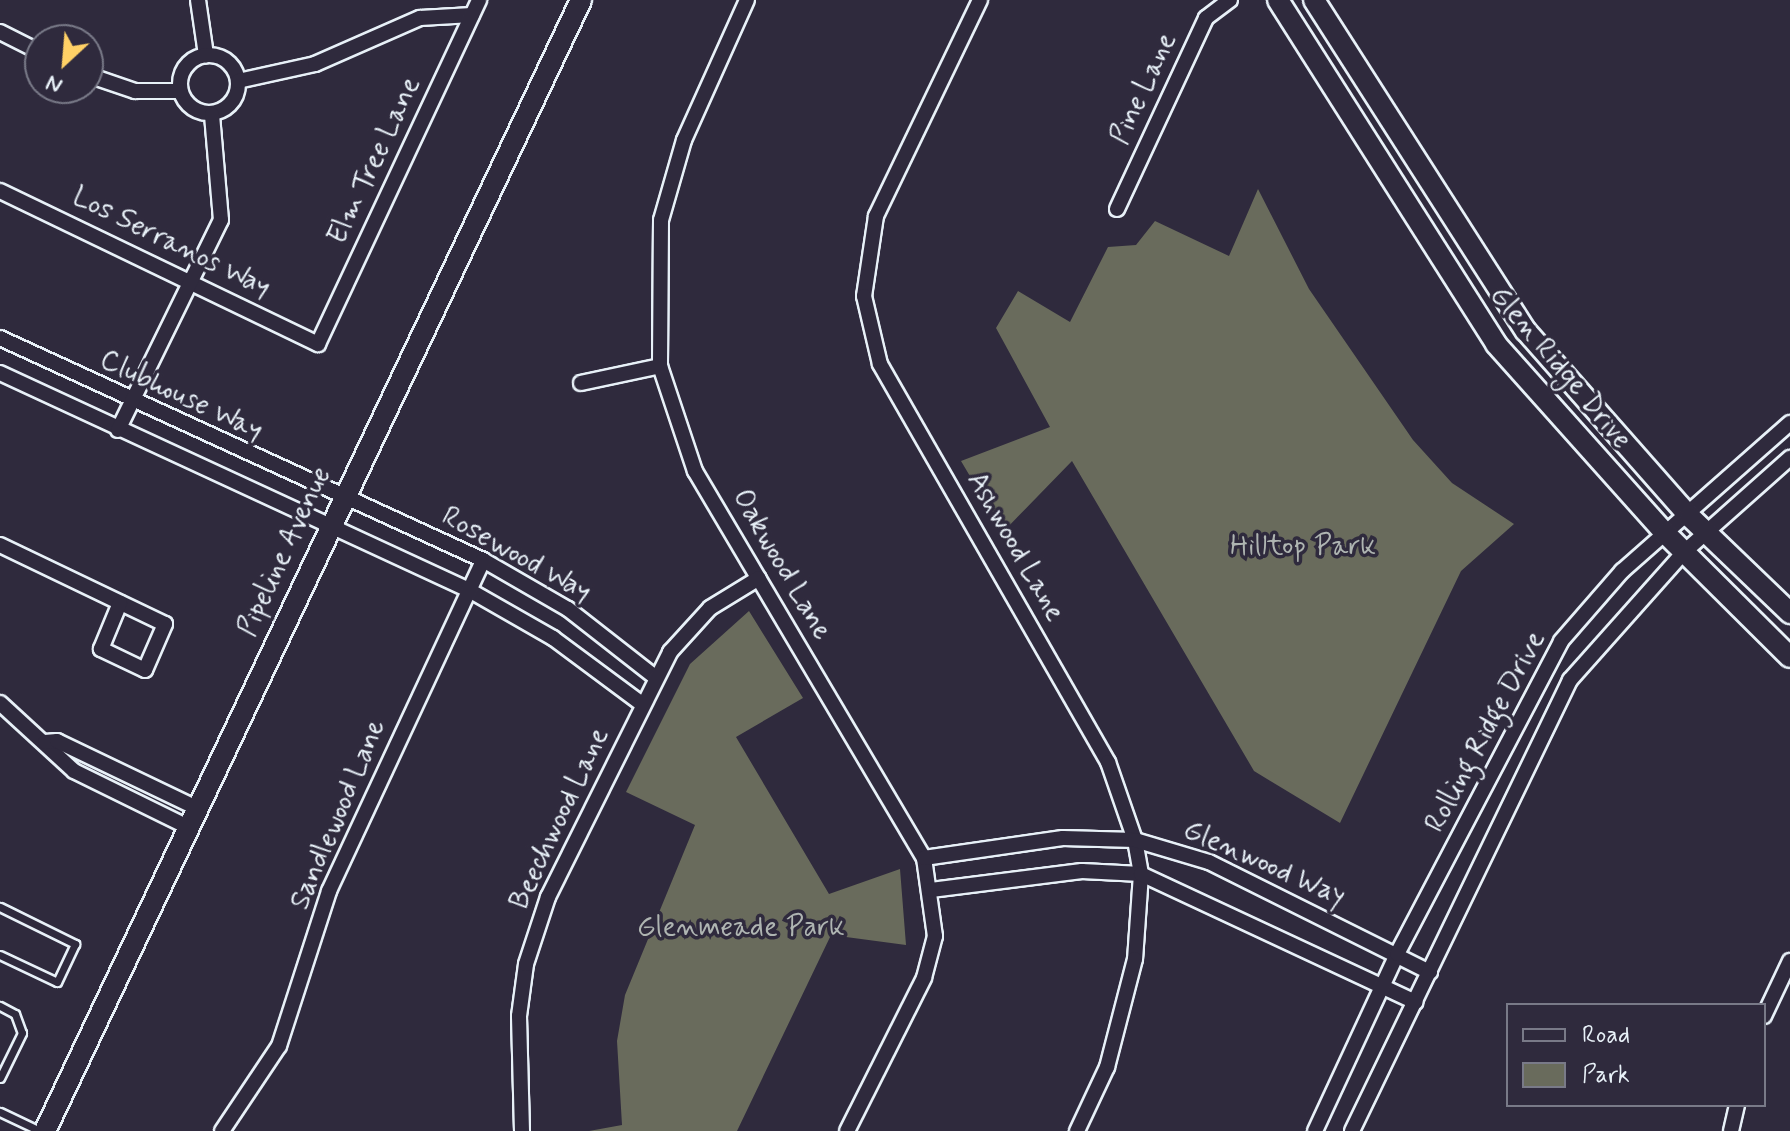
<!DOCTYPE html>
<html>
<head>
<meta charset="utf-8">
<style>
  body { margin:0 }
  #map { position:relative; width:1790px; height:1131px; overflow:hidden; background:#2f2a3d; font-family:Mynerve,sans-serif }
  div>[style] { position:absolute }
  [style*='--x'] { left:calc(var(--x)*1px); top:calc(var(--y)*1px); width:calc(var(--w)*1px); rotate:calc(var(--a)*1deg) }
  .green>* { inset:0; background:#696b5c }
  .roads { filter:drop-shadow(2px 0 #e8f1f8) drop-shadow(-2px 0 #e8f1f8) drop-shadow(0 2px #e8f1f8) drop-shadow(0 -2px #e8f1f8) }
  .lane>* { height:7px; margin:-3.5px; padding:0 3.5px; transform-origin:3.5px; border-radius:3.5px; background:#2f2a3d }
  .street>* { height:14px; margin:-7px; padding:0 7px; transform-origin:7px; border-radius:7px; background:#2f2a3d }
  .street>.ring { margin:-7px; padding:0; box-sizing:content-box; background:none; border:14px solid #2f2a3d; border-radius:50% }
  .secondary>* { height:20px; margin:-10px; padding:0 10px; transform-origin:10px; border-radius:10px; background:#2f2a3d }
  span { translate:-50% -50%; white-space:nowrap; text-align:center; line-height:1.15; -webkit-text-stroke:7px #2f2a3d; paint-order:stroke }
  .street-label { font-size:28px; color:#e8f1f8 }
  .park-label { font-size:28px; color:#afb5b2 }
  .legend { position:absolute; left:1506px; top:1003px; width:260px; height:104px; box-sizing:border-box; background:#2f2a3d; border:2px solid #797a88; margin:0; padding:10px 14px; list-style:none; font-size:24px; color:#e8f1f8 }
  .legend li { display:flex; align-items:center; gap:16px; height:40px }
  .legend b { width:40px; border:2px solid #797a88 }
  .north { position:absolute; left:24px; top:24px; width:80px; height:80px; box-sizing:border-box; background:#2f2a3d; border:2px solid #797a88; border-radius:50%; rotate:206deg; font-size:22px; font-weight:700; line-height:32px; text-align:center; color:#e8f1f8 }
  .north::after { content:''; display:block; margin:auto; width:28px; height:36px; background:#ffd166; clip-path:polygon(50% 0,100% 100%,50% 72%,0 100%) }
</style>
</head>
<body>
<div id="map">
  <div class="green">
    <div style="clip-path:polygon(1258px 189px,1309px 289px,1413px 440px,1452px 483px,1514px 524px,1461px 571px,1340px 823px,1254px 771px,1072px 461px,1003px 532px,961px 461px,1050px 427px,996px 328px,1018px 291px,1070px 322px,1108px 247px,1136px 245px,1155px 221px,1229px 256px)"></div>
    <div style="clip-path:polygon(749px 611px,803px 698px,736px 737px,829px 894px,900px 869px,906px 945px,831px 935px,737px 1131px,589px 1131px,622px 1125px,617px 1041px,625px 995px,695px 825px,626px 792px,690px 664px)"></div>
  </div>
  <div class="roads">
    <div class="lane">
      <div style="--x:0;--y:907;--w:84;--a:26.3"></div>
      <div style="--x:75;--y:944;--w:42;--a:115.3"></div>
      <div style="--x:57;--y:982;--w:63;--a:-154.7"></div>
      <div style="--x:0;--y:1006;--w:17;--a:28"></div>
      <div style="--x:15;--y:1014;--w:20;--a:70"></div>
      <div style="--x:22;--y:1033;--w:50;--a:116.1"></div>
      <div style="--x:0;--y:1112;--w:44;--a:25.4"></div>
    </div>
    <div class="street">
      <div style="--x:198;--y:0;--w:56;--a:81.7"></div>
      <div style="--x:747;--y:0;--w:154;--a:114.2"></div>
      <div style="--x:684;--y:140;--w:83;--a:106"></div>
      <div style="--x:661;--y:220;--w:146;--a:90.4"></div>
      <div style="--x:660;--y:366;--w:111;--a:71.6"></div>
      <div style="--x:695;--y:471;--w:450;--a:59.4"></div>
      <div style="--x:924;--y:858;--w:79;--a:82"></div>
      <div style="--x:935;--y:936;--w:43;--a:104.7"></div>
      <div style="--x:924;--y:978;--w:171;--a:116.7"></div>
      <div style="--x:980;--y:0;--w:240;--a:115.7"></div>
      <div style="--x:876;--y:216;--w:81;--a:98.5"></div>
      <div style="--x:864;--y:296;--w:70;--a:76.8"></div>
      <div style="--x:880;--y:364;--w:459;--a:60.2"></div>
      <div style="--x:1108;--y:762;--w:83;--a:70.9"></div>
      <div style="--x:1135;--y:840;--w:35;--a:80"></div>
      <div style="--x:1141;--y:874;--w:85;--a:94"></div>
      <div style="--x:1135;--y:959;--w:112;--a:104.5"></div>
      <div style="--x:1107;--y:1067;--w:71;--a:115.1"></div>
      <div style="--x:0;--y:32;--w:45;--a:26.6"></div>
      <div class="ring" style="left:180px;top:55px;width:44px;height:44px"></div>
      <div style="--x:88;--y:75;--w:50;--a:18.8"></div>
      <div style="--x:135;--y:91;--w:45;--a:0"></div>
      <div style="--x:238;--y:81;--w:79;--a:-12.4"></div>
      <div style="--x:315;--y:64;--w:115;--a:-23.7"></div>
      <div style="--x:420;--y:18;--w:52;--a:-3.3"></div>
      <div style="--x:0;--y:191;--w:353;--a:25.7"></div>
      <div style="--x:318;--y:344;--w:380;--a:-64.9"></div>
      <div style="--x:1117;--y:209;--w:211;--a:-65"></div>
      <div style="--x:1206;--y:18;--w:30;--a:-37"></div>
      <div style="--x:0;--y:338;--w:532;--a:24.68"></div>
      <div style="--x:483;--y:560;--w:98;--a:30"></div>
      <div style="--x:568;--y:609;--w:110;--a:38"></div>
      <div style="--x:0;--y:373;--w:517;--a:24.83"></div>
      <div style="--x:469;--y:590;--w:97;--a:29.7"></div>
      <div style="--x:553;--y:638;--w:111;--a:36.6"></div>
      <div style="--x:581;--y:383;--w:81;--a:-12.1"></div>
      <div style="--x:118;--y:430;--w:234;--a:-63.9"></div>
      <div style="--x:221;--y:220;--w:106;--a:-94.9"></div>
      <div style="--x:0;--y:545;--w:183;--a:25.6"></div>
      <div style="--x:165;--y:624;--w:50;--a:113.5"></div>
      <div style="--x:145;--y:670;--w:49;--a:-154.5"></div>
      <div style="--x:101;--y:649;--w:50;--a:-67.6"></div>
      <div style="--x:0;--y:703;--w:100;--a:42.6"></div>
      <div style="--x:74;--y:771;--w:127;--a:26.2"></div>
      <div style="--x:45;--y:742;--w:12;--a:-5"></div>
      <div style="--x:57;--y:741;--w:155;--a:25.6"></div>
      <div style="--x:924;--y:858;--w:140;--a:-8.2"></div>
      <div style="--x:1063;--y:838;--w:72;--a:1.6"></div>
      <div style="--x:1135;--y:840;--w:77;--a:16.6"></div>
      <div style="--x:1209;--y:862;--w:247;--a:26.5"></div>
      <div style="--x:931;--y:890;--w:152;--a:-7.2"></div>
      <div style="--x:1082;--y:871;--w:59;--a:2.9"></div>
      <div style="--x:1141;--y:874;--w:303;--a:25"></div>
      <div style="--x:1764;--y:1016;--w:61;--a:-64.7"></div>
      <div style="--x:222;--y:1131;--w:102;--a:-56.2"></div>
      <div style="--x:279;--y:1046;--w:163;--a:-72.1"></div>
      <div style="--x:329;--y:891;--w:365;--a:-65"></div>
      <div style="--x:522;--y:1131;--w:115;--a:-91.5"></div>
      <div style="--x:519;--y:1016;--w:52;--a:-82.3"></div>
      <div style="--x:526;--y:964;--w:71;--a:-71.8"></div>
      <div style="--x:548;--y:897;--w:274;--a:-63.5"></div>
      <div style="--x:670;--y:652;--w:59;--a:-47.7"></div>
      <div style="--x:710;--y:608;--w:57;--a:-31.5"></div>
      <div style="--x:1315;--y:1131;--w:195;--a:-65.1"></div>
      <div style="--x:1397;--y:954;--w:353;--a:-62.3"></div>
      <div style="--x:1561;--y:641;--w:93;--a:-48.9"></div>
      <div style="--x:1622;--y:571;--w:224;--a:-41.4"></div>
      <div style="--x:1352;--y:1131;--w:501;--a:-64.2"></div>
      <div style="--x:1570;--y:680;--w:171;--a:-48.3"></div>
      <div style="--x:1684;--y:552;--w:142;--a:-41.6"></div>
      <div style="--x:1731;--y:1131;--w:27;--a:-77"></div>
    </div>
    <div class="secondary">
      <div style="--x:1278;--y:0;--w:407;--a:57.6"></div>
      <div style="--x:1496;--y:344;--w:256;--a:48.2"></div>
      <div style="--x:1667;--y:535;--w:173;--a:44.8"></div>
      <div style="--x:1314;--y:0;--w:393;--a:57.4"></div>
      <div style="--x:1526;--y:331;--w:248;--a:48.6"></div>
      <div style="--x:1690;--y:517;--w:139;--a:43.8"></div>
      <div style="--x:45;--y:1131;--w:1252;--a:-64.64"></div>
    </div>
  </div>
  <div class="street-label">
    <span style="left:1144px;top:89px;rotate:-65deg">Pine Lane</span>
    <span style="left:375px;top:161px;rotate:-65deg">Elm Tree Lane</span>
    <span style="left:171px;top:243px;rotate:26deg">Los Serranos Way</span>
    <span style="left:1560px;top:368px;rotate:50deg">Glen Ridge Drive</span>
    <span style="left:181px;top:396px;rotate:25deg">Clubhouse Way</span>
    <span style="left:1015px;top:547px;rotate:60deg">Ashwood Lane</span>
    <span style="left:285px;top:552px;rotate:-65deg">Pipeline Avenue</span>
    <span style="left:516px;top:555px;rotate:29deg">Rosewood Way</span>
    <span style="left:781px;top:565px;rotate:60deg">Oakwood Lane</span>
    <span style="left:1486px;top:732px;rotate:-62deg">Rolling Ridge Drive</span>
    <span style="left:339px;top:815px;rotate:-67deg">Sandlewood Lane</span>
    <span style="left:560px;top:819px;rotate:-65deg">Beechwood Lane</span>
    <span style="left:1264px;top:864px;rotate:24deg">Glenwood Way</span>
  </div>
  <div class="park-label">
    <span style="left:1303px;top:547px">Hilltop Park</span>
    <span style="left:741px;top:928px">Glenmeade Park</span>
  </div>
  <ul class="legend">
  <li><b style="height:10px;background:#2f2a3d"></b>Road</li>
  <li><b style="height:22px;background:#696b5c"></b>Park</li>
  </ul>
  <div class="north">N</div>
</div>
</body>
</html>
